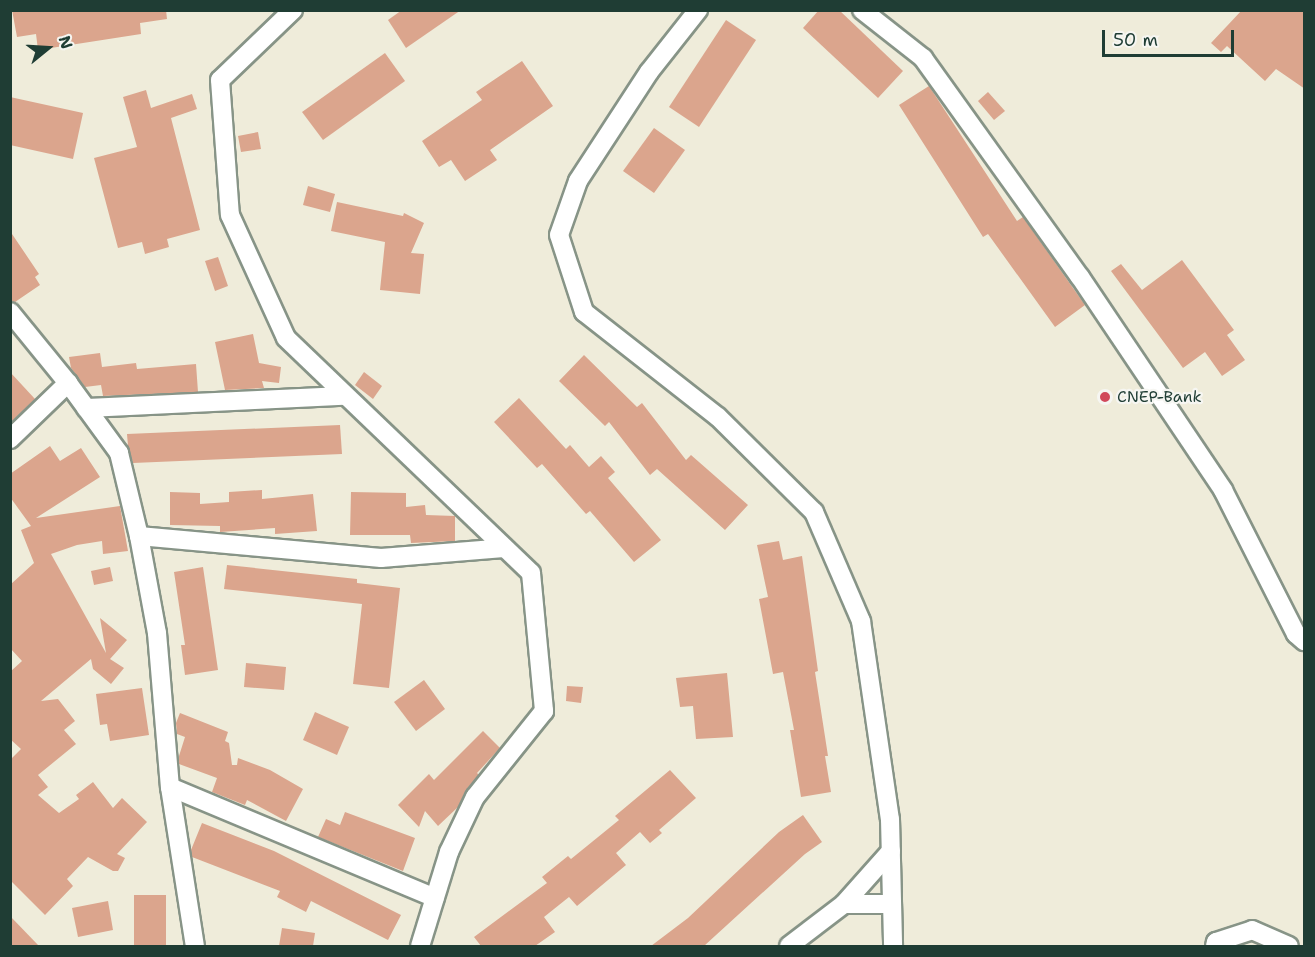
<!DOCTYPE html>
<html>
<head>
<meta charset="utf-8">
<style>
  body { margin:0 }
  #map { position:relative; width:1315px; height:957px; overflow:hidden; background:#efecda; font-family:"Shantell Sans",sans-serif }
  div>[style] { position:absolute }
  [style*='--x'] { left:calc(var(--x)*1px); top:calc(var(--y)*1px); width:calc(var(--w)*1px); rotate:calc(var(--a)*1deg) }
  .building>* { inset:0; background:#dba58d }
  .roads { filter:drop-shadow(2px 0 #879487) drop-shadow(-2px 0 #879487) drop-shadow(0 2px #879487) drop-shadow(0 -2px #879487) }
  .street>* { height:18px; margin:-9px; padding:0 9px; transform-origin:9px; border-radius:9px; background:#fff }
  .dots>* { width:16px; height:16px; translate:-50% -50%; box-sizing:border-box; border:3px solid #f6f6f2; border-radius:50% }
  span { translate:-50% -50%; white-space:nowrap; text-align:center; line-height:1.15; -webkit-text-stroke:4.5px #f6f6f2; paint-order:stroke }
  .poi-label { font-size:16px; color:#1f3d34 }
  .left { translate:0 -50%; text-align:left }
  .frame { position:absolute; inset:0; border:12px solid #1f3d34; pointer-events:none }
  .north { position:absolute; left:18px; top:18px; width:60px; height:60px; -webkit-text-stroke:4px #f6f6f2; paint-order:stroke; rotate:72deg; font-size:16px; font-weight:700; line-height:24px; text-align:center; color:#1f3d34 }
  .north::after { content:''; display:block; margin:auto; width:21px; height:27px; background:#1f3d34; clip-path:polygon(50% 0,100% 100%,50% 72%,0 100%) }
  .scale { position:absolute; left:1102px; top:30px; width:132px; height:27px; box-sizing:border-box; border:3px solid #1f3d34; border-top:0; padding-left:8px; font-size:18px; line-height:21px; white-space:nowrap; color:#1f3d34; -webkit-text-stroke:4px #f6f6f2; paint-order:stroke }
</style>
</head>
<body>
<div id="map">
  <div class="building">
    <div style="clip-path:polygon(12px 10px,166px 10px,167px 19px,140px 23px,141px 34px,38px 50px,36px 34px,17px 37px)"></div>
    <div style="clip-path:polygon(402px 10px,461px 10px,406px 48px,388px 20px)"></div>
    <div style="clip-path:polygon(819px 10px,839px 10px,903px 71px,878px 98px,803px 28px)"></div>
    <div style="clip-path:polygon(1242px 10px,1305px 10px,1305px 89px,1276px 69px,1265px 81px,1227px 46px,1221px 52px,1211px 43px)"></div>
    <div style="clip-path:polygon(726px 20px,756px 40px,699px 127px,669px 107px)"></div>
    <div style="clip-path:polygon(385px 53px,405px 81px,323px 140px,302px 112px)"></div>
    <div style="clip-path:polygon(522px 61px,553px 106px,490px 150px,497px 160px,465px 181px,451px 160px,439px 167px,422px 141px,482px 100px,476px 92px)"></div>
    <div style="clip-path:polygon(929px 86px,1017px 221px,1023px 217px,1085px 305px,1055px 327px,988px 234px,983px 237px,899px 105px)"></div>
    <div style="clip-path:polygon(146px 90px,151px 108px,192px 94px,197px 109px,171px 118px,200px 230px,167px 239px,169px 247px,145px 254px,142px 242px,118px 248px,94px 158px,137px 147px,123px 97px)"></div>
    <div style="clip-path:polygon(988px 92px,1005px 111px,994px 120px,978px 101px)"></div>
    <div style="clip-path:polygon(10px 97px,83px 113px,73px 159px,10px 145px)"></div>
    <div style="clip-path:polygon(654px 128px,685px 150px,654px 193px,623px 171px)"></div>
    <div style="clip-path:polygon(258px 132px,261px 149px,241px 152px,238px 136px)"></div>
    <div style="clip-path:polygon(308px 186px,335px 194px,330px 212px,303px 205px)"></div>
    <div style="clip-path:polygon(337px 202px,403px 216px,404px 213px,424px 223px,411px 253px,424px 254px,420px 294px,380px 290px,385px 242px,331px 231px)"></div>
    <div style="clip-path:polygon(10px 231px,39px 274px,35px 277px,40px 285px,15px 302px,10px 301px)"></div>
    <div style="clip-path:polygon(218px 257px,228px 286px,215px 291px,205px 261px)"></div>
    <div style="clip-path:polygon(1182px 260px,1234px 330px,1227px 335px,1245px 360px,1222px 376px,1205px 352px,1183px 368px,1111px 271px,1121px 264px,1142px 290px)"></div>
    <div style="clip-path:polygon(253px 334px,259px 363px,281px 367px,279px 383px,262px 381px,264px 388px,225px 390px,215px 342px)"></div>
    <div style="clip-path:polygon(100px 353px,102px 367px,136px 363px,137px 369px,196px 364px,198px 392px,103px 396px,101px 385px,85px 387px,71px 368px,69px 357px)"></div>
    <div style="clip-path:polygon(584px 355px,637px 407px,642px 403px,686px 460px,691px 455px,748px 505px,725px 530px,657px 469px,650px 475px,609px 422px,605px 426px,559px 381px)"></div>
    <div style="clip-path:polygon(10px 372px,35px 399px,10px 423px)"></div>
    <div style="clip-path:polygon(364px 372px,382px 386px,373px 399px,355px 385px)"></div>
    <div style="clip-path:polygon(519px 398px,566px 449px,570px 445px,589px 467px,601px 456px,615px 472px,608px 478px,661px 540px,634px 562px,590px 511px,586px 514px,542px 464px,537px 468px,494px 422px)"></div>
    <div style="clip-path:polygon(340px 425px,342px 454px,133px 463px,128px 446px,127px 434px)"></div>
    <div style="clip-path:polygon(50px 446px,60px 461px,81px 448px,100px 477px,36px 518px,120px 506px,128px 551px,103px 554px,102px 541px,77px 545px,51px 554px,106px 653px,100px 618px,127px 640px,110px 659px,124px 668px,111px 684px,93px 669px,91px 659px,41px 701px,58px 699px,75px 721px,64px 730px,76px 744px,38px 775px,48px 787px,38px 795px,59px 813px,79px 799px,76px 795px,93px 782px,113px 808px,122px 798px,147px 822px,117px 854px,125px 858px,118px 871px,113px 871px,88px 857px,67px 879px,73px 886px,45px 915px,10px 880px,10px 760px,21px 749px,10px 739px,10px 672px,22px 661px,10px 648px,10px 585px,34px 563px,21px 530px,31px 526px,10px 497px,10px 474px)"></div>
    <div style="clip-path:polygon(262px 490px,262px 499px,313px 494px,317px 531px,275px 534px,275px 528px,220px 532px,220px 526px,170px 525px,170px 492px,200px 493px,200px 504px,229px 502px,229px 492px)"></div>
    <div style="clip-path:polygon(351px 492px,406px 493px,406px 507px,425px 505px,426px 515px,455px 516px,455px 541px,411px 543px,410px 535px,350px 535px)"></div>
    <div style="clip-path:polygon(779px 541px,783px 560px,802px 556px,818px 671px,815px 672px,828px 756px,825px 756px,831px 792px,801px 797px,790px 730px,794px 730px,783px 672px,773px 674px,759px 599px,768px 597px,757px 545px)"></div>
    <div style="clip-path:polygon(227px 565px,357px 579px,357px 583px,400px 588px,389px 688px,353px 684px,362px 604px,224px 589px)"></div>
    <div style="clip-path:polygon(110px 567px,113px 581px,94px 585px,91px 571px)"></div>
    <div style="clip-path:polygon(203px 567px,218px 670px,185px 675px,181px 645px,185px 645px,174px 572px)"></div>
    <div style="clip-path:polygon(246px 663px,286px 667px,284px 690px,244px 687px)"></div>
    <div style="clip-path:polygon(727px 673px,733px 737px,696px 739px,693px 706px,680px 707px,676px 678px)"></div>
    <div style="clip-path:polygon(424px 680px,445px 709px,416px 731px,394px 702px)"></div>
    <div style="clip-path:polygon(567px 686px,583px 687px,581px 703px,566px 701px)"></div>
    <div style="clip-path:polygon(142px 688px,149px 735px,110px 741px,107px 724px,100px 725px,96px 694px)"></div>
    <div style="clip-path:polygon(315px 712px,349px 727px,337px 755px,303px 740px)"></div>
    <div style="clip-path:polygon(180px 713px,228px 732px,225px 741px,229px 743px,232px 765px,237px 765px,238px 758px,270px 770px,303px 789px,286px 821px,247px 800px,245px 805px,212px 792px,217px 778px,179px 764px,179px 756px,185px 737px,177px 734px,176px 723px)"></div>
    <div style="clip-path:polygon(483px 731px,500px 748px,477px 773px,479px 775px,466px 790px,458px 807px,438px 826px,425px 811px,419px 827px,398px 805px,429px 774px,434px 780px)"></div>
    <div style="clip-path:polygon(670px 770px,696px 798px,659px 830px,662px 833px,650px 843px,640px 832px,616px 853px,626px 865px,577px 906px,569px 897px,544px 917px,555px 932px,535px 946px,481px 946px,474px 937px,547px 883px,542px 877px,568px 856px,571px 859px,619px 820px,615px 816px)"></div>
    <div style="clip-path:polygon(345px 812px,415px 838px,403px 871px,318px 837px,326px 819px,340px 825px)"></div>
    <div style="clip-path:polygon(803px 815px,822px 842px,805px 854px,704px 946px,651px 946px,688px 918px,779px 832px)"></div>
    <div style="clip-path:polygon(202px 823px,274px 851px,401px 915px,388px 940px,311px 901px,306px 912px,277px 897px,280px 891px,192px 857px,191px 850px)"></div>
    <div style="clip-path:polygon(134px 895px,166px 895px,166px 946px,134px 946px)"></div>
    <div style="clip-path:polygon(108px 901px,113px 930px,78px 937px,72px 908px)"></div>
    <div style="clip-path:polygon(10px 916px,39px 946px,10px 946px)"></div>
    <div style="clip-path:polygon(282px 928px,315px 933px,313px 946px,279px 946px)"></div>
  </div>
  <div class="roads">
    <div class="street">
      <div style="--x:293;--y:10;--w:101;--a:136.2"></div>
      <div style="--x:220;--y:80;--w:135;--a:85.8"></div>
      <div style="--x:230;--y:215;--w:135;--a:65.5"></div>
      <div style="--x:286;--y:338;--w:339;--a:43.8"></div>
      <div style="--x:531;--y:573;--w:139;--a:84.6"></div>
      <div style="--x:544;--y:711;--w:110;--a:128.7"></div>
      <div style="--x:475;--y:797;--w:61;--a:115.3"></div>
      <div style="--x:449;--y:852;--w:98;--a:107.1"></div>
      <div style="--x:698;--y:10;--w:79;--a:128.3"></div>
      <div style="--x:649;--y:72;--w:130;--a:123.1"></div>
      <div style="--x:578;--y:181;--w:57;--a:109.4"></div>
      <div style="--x:559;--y:235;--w:81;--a:72"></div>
      <div style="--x:584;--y:312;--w:170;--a:38.1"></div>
      <div style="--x:718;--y:417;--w:135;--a:44.7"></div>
      <div style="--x:814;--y:512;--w:119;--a:66.7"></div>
      <div style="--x:861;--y:621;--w:200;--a:81.7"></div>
      <div style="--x:890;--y:819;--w:127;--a:88.6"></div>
      <div style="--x:862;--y:10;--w:78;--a:38.2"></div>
      <div style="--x:923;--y:58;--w:269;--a:54.4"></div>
      <div style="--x:1080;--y:277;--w:257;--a:56.1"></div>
      <div style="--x:1223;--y:490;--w:161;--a:63.1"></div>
      <div style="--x:1296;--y:634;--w:11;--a:41"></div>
      <div style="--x:10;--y:312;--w:92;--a:50.8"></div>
      <div style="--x:86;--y:408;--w:259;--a:-2.7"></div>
      <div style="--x:10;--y:439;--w:81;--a:-44"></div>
      <div style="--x:68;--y:383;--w:87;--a:53.9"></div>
      <div style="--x:119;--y:453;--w:85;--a:76.5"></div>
      <div style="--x:139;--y:536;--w:99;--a:79.5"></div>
      <div style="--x:157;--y:633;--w:155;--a:85.2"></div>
      <div style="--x:170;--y:787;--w:161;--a:81.1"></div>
      <div style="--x:139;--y:536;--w:243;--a:5.2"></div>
      <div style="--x:381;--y:558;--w:123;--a:-4.6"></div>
      <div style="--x:170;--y:787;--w:287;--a:22.7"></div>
      <div style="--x:891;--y:851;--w:71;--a:131.6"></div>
      <div style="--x:844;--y:904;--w:48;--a:0"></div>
      <div style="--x:789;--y:946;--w:69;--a:-37.4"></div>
      <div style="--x:1215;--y:946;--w:4;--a:-76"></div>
      <div style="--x:1216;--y:942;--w:38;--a:-18"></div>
      <div style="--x:1252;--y:930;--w:40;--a:23.4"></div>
    </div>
  </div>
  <div class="dots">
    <div style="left:1105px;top:397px;background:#d1495b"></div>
  </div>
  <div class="poi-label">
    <span class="left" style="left:1117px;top:397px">CNEP-Bank</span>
  </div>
  <div class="frame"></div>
  <div class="north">N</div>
  <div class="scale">50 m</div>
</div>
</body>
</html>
